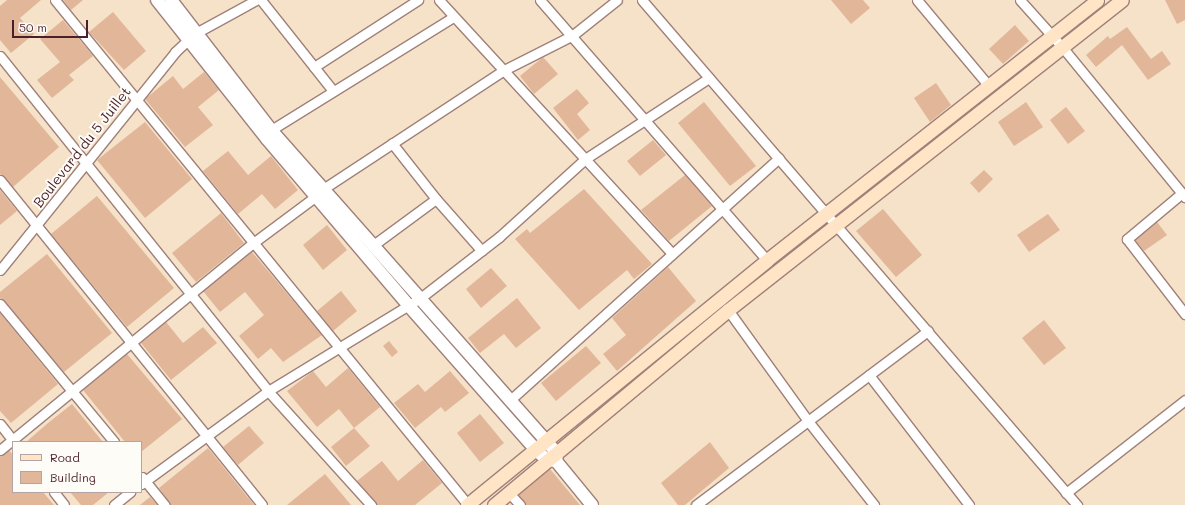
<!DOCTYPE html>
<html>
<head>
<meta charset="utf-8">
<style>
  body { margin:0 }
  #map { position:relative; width:1185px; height:505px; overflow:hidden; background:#f5e2c8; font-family:Mali,sans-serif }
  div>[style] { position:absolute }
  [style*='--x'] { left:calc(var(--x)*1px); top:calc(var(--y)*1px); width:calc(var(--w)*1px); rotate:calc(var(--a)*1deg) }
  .building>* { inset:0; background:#e2b799 }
  .roads { filter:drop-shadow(1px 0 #a0807a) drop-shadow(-1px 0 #a0807a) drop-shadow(0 1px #a0807a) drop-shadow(0 -1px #a0807a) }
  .minor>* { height:9px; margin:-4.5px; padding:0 4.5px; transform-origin:4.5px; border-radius:4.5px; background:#fff }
  .tertiary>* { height:12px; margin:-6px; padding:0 6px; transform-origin:6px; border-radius:6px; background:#fff }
  .secondary>* { height:13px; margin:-6.5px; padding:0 6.5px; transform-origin:6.5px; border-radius:6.5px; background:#ffe4c6 }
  span { translate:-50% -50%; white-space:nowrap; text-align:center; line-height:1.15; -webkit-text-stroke:4px #fdfcf7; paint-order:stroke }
  .street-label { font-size:14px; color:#4a1f2b }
  .legend { position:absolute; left:12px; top:441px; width:130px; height:52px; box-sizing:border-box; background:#fdfcf7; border:1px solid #b5a4a5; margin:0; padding:5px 7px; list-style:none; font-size:12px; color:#4a1f2b }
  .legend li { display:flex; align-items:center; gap:8px; height:20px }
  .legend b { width:20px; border:1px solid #b5a4a5 }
  .scale { position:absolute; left:12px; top:20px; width:76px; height:18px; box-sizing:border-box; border:2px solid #4a1f2b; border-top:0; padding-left:5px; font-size:12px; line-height:14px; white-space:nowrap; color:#4a1f2b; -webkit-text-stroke:3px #fdfcf7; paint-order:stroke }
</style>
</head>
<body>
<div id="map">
  <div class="building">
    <div style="clip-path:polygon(7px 0,41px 0,20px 18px,34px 34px,11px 53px,0 40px,0 6px)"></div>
    <div style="clip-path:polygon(63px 0,83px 0,71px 10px)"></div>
    <div style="clip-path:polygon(831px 0,863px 0,870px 8px,851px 24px)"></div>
    <div style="clip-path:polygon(1165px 0,1185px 0,1185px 20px,1177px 24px)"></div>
    <div style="clip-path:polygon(113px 12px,146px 51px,124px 70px,89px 32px)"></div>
    <div style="clip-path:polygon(63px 20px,93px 56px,69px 75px,74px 80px,52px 98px,37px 80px,60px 62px,40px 39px)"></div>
    <div style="clip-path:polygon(1015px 25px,1029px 41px,1003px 64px,989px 49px)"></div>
    <div style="clip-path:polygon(1127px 27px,1151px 59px,1162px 51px,1171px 64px,1148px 80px,1122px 45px,1096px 67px,1086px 55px,1108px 36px,1110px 39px)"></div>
    <div style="clip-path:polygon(543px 57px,558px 74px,534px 94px,520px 76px)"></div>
    <div style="clip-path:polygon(204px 72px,219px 90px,198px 107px,213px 125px,185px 147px,145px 99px,173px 76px,183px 89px)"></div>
    <div style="clip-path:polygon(0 77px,59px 147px,13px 187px,0 174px)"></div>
    <div style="clip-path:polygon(936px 83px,951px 105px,930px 122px,914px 98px)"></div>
    <div style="clip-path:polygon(577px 89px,589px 103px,577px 114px,590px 130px,578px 140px,553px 108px)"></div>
    <div style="clip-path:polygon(704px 102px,756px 166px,730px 186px,678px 123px)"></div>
    <div style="clip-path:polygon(1026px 102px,1043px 127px,1014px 146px,998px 122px)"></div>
    <div style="clip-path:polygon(1066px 107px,1085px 131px,1068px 144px,1050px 120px)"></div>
    <div style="clip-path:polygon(145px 122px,192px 179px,145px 218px,97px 160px)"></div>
    <div style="clip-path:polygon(653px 140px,666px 155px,640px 176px,627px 161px)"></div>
    <div style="clip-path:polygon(228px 151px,248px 175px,271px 156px,298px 190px,275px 209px,262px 194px,238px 214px,203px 171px)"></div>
    <div style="clip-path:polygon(984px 170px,993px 179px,979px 193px,970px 183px)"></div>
    <div style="clip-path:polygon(685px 175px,712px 206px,669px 241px,641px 210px)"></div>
    <div style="clip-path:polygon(584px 189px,652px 264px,634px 279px,627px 270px,579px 310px,515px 239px,527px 229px,530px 233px)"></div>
    <div style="clip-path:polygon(0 190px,17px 211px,0 225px)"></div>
    <div style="clip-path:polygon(97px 196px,174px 288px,127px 327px,51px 234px)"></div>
    <div style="clip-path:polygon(883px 209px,922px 255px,896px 277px,856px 231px)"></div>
    <div style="clip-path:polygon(221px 213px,244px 243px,196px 282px,172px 253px)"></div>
    <div style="clip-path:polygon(1048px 214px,1060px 230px,1029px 252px,1017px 235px)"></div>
    <div style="clip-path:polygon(1157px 222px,1167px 235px,1144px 251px,1135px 240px)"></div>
    <div style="clip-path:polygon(327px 225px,347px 250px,323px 270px,303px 245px)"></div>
    <div style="clip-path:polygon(252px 252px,322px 335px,283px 362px,271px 348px,258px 359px,239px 336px,264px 315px,245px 292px,220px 312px,203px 291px)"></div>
    <div style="clip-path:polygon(47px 254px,112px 333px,64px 372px,0 298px,0 292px)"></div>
    <div style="clip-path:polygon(668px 267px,696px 301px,617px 371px,603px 354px,626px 335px,612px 318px)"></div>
    <div style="clip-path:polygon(491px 268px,507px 286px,481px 308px,466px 289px)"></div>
    <div style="clip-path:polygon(341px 291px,357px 311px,333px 331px,317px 311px)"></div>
    <div style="clip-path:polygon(517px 298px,541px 328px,516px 348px,504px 334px,480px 353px,468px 338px)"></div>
    <div style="clip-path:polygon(0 313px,58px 384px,11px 423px,0 411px)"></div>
    <div style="clip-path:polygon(1044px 320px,1066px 348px,1044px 365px,1022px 338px)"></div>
    <div style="clip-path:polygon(166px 322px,183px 343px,203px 327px,217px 343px,171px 380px,141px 343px)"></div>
    <div style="clip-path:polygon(389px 341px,398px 352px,392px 357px,383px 346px)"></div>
    <div style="clip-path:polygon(586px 346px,601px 363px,556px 401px,541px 383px)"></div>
    <div style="clip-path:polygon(127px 354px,182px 419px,141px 452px,141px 442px,125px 442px,83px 390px)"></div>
    <div style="clip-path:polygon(348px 368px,380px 407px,354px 428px,339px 409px,317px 427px,287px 391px,313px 371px,326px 387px)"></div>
    <div style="clip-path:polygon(450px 371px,469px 393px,445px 412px,441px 407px,415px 428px,394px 403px,418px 384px,425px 392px)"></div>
    <div style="clip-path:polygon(72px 404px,103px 442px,26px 442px,48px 423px)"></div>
    <div style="clip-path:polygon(480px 414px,504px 443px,480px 462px,457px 433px)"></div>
    <div style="clip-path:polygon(249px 426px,264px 443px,238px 465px,223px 447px)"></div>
    <div style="clip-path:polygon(354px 428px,370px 446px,346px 466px,331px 447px)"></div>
    <div style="clip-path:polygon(710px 442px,729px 468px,685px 505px,678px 505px,661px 483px)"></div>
    <div style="clip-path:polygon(208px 448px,254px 505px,171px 505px,159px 488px)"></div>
    <div style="clip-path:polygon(9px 450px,13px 455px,13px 492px,43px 492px,54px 505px,0 505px,0 456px)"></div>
    <div style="clip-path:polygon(423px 460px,442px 483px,415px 505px,377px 505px,357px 481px,382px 461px,398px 481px)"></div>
    <div style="clip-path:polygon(550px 469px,580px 505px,526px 505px,519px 495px)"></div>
    <div style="clip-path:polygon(325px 474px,351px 505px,287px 505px)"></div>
    <div style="clip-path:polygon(70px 492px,109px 492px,93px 505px,81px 505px)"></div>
    <div style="clip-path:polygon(150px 497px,157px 505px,140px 505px)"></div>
  </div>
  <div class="roads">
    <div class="minor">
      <div style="--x:55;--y:0;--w:652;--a:50.72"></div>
      <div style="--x:261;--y:0;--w:116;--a:51.6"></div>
      <div style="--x:439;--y:0;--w:344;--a:47.4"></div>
      <div style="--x:540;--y:0;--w:345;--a:48.9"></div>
      <div style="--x:642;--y:0;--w:667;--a:49.26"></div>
      <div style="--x:917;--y:0;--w:111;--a:50.1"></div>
      <div style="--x:1020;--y:0;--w:64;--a:48.1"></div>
      <div style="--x:1063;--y:48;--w:193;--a:50.7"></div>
      <div style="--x:0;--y:56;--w:429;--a:51.3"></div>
      <div style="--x:268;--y:391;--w:154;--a:47.9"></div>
      <div style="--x:314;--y:67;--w:124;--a:-32.8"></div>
      <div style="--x:271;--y:130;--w:214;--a:-31.8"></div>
      <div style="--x:0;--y:180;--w:417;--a:51.1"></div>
      <div style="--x:323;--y:189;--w:217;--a:-33.3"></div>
      <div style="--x:504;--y:70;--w:77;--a:-26.9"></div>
      <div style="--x:573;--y:35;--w:56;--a:-38.5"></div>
      <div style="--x:1182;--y:193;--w:72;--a:140.1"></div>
      <div style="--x:1127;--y:239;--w:95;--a:52.3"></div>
      <div style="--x:436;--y:199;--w:69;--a:48.5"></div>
      <div style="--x:372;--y:246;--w:79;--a:-36.3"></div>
      <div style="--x:436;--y:199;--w:71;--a:-128.2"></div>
      <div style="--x:0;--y:270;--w:280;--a:-51.2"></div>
      <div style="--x:175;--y:52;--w:26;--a:-43"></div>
      <div style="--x:194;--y:34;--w:71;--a:-28.7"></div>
      <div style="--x:0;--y:304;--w:179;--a:50.4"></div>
      <div style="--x:728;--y:310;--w:137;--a:54.2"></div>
      <div style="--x:808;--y:421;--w:107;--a:51.8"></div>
      <div style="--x:869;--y:375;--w:164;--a:52.4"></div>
      <div style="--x:509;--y:401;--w:363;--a:-42"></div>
      <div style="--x:0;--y:424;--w:23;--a:52"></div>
      <div style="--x:0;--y:450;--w:327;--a:-39.3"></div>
      <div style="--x:253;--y:243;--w:79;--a:-36.7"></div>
      <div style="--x:142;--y:477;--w:36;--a:51"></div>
      <div style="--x:141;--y:484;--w:157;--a:-36.2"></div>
      <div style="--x:268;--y:391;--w:177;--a:-31.4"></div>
      <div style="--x:419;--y:299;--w:101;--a:-37.8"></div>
      <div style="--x:499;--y:237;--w:116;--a:-42.2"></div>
      <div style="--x:585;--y:159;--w:148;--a:-33.2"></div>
      <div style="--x:54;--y:492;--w:16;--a:52"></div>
      <div style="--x:509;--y:493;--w:16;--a:47"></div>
      <div style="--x:1066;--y:493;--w:151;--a:-38"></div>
      <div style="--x:114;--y:505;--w:21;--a:-39"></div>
      <div style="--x:696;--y:505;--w:290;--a:-36.9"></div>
    </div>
    <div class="tertiary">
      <div style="--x:157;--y:0;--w:177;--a:51.6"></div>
      <div style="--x:267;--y:139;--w:219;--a:49.6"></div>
      <div style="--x:409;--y:306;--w:192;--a:48.6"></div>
      <div style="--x:536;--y:450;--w:15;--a:42"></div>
      <div style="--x:547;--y:460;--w:9;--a:6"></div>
      <div style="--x:171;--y:0;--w:164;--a:52.4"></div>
      <div style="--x:271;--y:130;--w:431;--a:48.5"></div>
      <div style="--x:557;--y:453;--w:8;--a:97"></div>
      <div style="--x:556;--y:461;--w:57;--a:50.7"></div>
    </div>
    <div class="secondary">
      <div style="--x:467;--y:505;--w:387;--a:-39.2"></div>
      <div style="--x:767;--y:260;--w:420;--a:-38.2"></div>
      <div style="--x:494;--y:505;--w:305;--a:-39.8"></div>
      <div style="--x:728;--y:310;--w:501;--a:-38.2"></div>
    </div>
  </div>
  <div class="street-label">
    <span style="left:82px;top:147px;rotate:-52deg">Boulevard du 5 Juillet</span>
  </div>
  <ul class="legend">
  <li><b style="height:5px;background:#ffe4c6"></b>Road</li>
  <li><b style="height:11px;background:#e2b799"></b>Building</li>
  </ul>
  <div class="scale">50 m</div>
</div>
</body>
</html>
